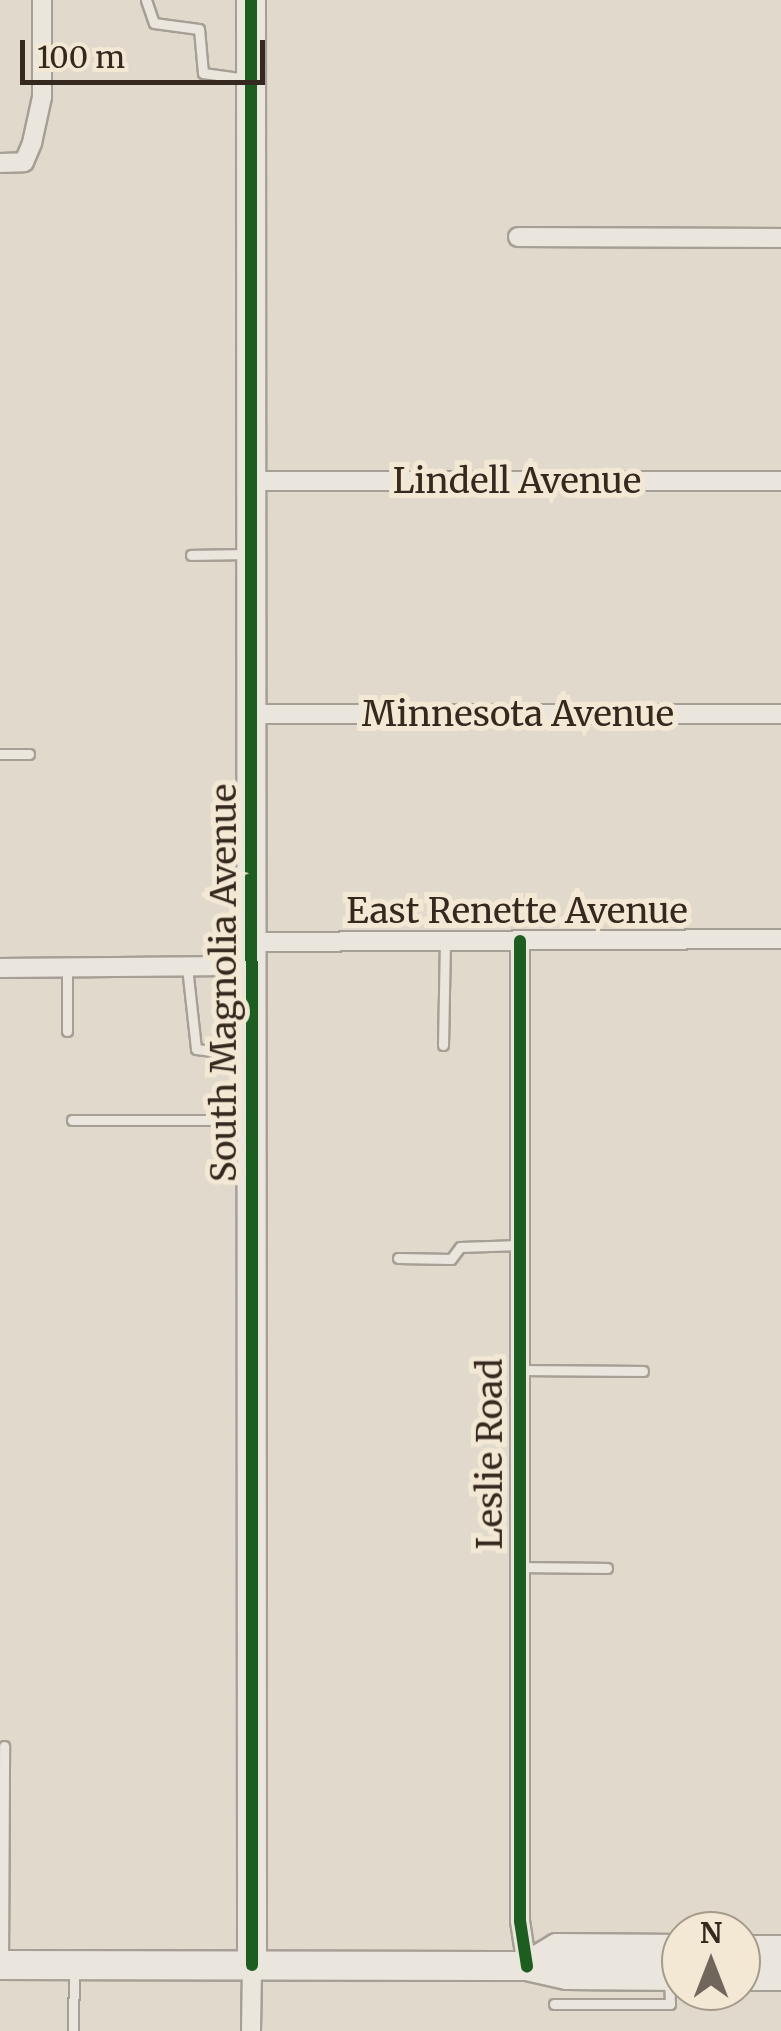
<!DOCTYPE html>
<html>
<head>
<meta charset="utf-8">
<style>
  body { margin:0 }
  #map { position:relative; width:781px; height:2031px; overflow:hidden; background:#e1dacc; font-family:Merriweather,serif }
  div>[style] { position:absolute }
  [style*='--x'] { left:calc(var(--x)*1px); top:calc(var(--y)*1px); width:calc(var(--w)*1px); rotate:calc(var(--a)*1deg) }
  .roads { filter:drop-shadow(2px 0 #a69f95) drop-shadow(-2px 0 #a69f95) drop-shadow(0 2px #a69f95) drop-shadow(0 -2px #a69f95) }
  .service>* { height:9px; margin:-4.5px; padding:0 4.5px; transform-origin:4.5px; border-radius:4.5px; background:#eae6de }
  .minor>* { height:18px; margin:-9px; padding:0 9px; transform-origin:9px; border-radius:9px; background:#eae6de }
  .secondary>* { height:28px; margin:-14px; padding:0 14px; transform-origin:14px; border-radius:14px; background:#eae6de }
  .cycleway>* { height:12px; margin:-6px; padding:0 6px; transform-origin:6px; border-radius:6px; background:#1b5e20 }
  span { translate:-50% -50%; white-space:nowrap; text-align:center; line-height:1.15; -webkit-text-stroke:10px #f2e8d3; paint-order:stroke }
  .street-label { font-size:35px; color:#34281f }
  .north { position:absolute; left:661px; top:1911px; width:100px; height:100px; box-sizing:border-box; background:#f2e8d3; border:2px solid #a69b8b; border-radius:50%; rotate:0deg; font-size:28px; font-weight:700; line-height:40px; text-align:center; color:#34281f }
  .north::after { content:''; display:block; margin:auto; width:35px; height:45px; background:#71665c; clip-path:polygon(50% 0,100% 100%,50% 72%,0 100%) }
  .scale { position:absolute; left:20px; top:40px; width:245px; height:45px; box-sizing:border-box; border:5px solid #34281f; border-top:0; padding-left:12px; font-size:30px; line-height:35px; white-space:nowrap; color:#34281f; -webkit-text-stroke:8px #f2e8d3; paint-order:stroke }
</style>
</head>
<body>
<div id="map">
  <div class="roads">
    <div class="service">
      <div style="--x:146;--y:0;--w:24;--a:71"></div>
      <div style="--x:154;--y:23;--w:45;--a:7.6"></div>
      <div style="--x:199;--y:29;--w:44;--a:84.8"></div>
      <div style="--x:203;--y:73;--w:44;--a:7.8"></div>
      <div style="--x:191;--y:555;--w:54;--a:-1.1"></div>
      <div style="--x:0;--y:754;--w:29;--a:0"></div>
      <div style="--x:187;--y:967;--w:82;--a:83.7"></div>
      <div style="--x:196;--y:1049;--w:51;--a:6.7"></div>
      <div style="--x:67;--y:1031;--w:64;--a:-90"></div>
      <div style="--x:443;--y:1045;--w:104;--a:-88.9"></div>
      <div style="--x:72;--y:1120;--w:175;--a:0"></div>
      <div style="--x:398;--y:1258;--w:53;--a:1.1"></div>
      <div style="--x:451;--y:1259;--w:15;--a:-53"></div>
      <div style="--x:460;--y:1247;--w:60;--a:-1.9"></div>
      <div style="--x:520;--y:1370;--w:123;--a:0.5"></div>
      <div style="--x:520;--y:1567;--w:87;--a:0.7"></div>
      <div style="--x:3;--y:1963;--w:217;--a:-89.7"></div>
      <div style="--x:554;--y:2004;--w:116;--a:0"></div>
      <div style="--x:670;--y:2004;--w:26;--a:-92"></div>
      <div style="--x:73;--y:2031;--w:63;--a:-89.1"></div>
    </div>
    <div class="minor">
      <div style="--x:0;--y:163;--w:24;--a:-2"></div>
      <div style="--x:24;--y:162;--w:21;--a:-67"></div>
      <div style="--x:32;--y:143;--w:47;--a:-77.7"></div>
      <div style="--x:42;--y:97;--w:97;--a:-90"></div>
      <div style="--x:518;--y:237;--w:263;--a:0.2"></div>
      <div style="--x:253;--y:481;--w:528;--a:0"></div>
      <div style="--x:254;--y:714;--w:527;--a:0"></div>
      <div style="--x:520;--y:941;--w:980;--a:90"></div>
      <div style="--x:520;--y:1921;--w:46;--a:81.2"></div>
      <div style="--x:254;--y:942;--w:527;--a:-0.33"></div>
      <div style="--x:0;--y:968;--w:254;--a:-0.5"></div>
      <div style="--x:251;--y:2031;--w:66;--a:-89.1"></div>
    </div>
    <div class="secondary">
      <div style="--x:251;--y:0;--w:1965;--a:89.97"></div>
      <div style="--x:741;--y:1950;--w:40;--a:0"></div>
      <div style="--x:0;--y:1965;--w:527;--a:0.11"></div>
      <div style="--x:527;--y:1966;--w:41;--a:12.7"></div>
      <div style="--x:567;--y:1975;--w:114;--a:0.5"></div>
      <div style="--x:527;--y:1966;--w:35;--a:-31"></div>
      <div style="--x:557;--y:1948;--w:124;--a:0.5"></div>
      <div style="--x:741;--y:1976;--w:40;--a:0"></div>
    </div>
  </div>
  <div class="cycleway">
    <div style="--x:251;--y:0;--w:1965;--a:89.97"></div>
    <div style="--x:520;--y:941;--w:980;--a:90"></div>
    <div style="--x:520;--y:1921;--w:46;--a:81.2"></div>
  </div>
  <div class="street-label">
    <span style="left:517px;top:481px">Lindell Avenue</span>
    <span style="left:518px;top:714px">Minnesota Avenue</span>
    <span style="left:517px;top:911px">East Renette Avenue</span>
    <span style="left:224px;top:983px;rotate:-90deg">South Magnolia Avenue</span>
    <span style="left:490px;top:1454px;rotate:-90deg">Leslie Road</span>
  </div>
  <div class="north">N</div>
  <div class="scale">100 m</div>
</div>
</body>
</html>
